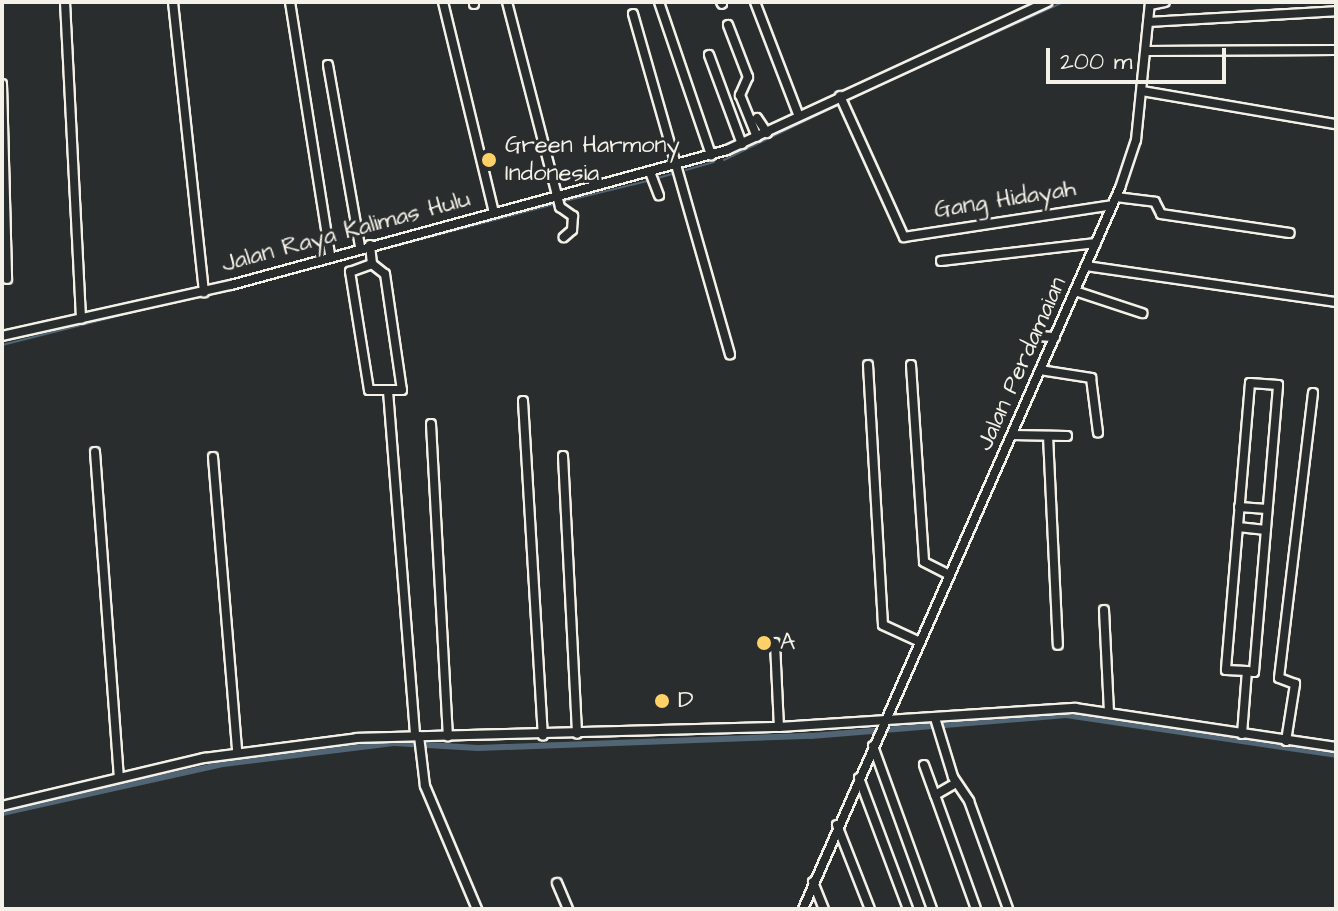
<!DOCTYPE html>
<html>
<head>
<meta charset="utf-8">
<style>
  body { margin:0 }
  #map { position:relative; width:1338px; height:911px; overflow:hidden; background:#2a2d2e; font-family:"Architects Daughter",sans-serif }
  div>[style] { position:absolute }
  [style*='--x'] { left:calc(var(--x)*1px); top:calc(var(--y)*1px); width:calc(var(--w)*1px); rotate:calc(var(--a)*1deg) }
  .stream>* { height:2px; margin:-1px; padding:0 1px; transform-origin:1px; border-radius:1px; background:#516574 }
  .canal>* { height:6px; margin:-3px; padding:0 3px; transform-origin:3px; border-radius:3px; background:#516574 }
  .roads { filter:drop-shadow(2px 0 #f4f1e8) drop-shadow(-2px 0 #f4f1e8) drop-shadow(0 2px #f4f1e8) drop-shadow(0 -2px #f4f1e8) }
  .minor>* { height:8px; margin:-4px; padding:0 4px; transform-origin:4px; border-radius:4px; background:#2a2d2e }
  .dots>* { width:22px; height:22px; translate:-50% -50%; box-sizing:border-box; border:4px solid #2a2d2e; border-radius:50% }
  span { translate:-50% -50%; white-space:nowrap; text-align:center; line-height:1.15; -webkit-text-stroke:6px #2a2d2e; paint-order:stroke }
  .poi-label { font-size:24px; color:#f4f1e8 }
  .left { translate:0 -50%; text-align:left }
  .street-label { font-size:24px; color:#f4f1e8 }
  .frame { position:absolute; inset:0; border:4px solid #f4f1e8; pointer-events:none }
  .scale { position:absolute; left:1046px; top:48px; width:180px; height:36px; box-sizing:border-box; border:4px solid #f4f1e8; border-top:0; padding-left:10px; font-size:24px; line-height:28px; white-space:nowrap; color:#f4f1e8; -webkit-text-stroke:6px #2a2d2e; paint-order:stroke }
</style>
</head>
<body>
<div id="map">
  <div class="stream">
    <div style="--x:1144;--y:21;--w:19;--a:-87"></div>
    <div style="--x:869;--y:90;--w:214;--a:-24.3"></div>
    <div style="--x:847;--y:100;--w:19;--a:-25"></div>
    <div style="--x:724;--y:160;--w:127;--a:-25.8"></div>
    <div style="--x:686;--y:170;--w:29;--a:-16"></div>
    <div style="--x:658;--y:178;--w:19;--a:-16"></div>
    <div style="--x:561;--y:202;--w:89;--a:-13.6"></div>
    <div style="--x:376;--y:251;--w:185;--a:-14.7"></div>
    <div style="--x:2;--y:345;--w:378;--a:-14.1"></div>
  </div>
  <div class="canal">
    <div style="--x:2;--y:813;--w:226;--a:-12.5"></div>
    <div style="--x:223;--y:764;--w:172;--a:-7"></div>
    <div style="--x:394;--y:743;--w:84;--a:3.4"></div>
    <div style="--x:478;--y:748;--w:333;--a:-2.1"></div>
    <div style="--x:811;--y:736;--w:256;--a:-4.7"></div>
    <div style="--x:1066;--y:715;--w:273;--a:8.4"></div>
  </div>
  <div class="roads">
    <div class="minor">
      <div style="--x:65;--y:2;--w:317;--a:87.1"></div>
      <div style="--x:173;--y:2;--w:292;--a:83.9"></div>
      <div style="--x:290;--y:2;--w:255;--a:81"></div>
      <div style="--x:443;--y:2;--w:217;--a:76.4"></div>
      <div style="--x:474;--y:2;--w:2;--a:90"></div>
      <div style="--x:507;--y:2;--w:212;--a:75.5"></div>
      <div style="--x:560;--y:207;--w:16;--a:35"></div>
      <div style="--x:573;--y:216;--w:14;--a:94"></div>
      <div style="--x:572;--y:230;--w:11;--a:139"></div>
      <div style="--x:659;--y:2;--w:162;--a:71.2"></div>
      <div style="--x:721;--y:2;--w:2;--a:63"></div>
      <div style="--x:755;--y:2;--w:120;--a:69"></div>
      <div style="--x:1150;--y:5;--w:15;--a:-11"></div>
      <div style="--x:633;--y:14;--w:354;--a:74.1"></div>
      <div style="--x:1148;--y:22;--w:188;--a:-3.3"></div>
      <div style="--x:728;--y:25;--w:56;--a:69"></div>
      <div style="--x:748;--y:77;--w:20;--a:114"></div>
      <div style="--x:740;--y:95;--w:45;--a:68"></div>
      <div style="--x:1147;--y:51;--w:189;--a:-0.3"></div>
      <div style="--x:709;--y:55;--w:95;--a:69.7"></div>
      <div style="--x:328;--y:65;--w:185;--a:80"></div>
      <div style="--x:2;--y:84;--w:195;--a:88.5"></div>
      <div style="--x:1142;--y:91;--w:197;--a:9.7"></div>
      <div style="--x:840;--y:96;--w:155;--a:65.6"></div>
      <div style="--x:904;--y:237;--w:210;--a:-8.7"></div>
      <div style="--x:757;--y:118;--w:18;--a:56"></div>
      <div style="--x:650;--y:172;--w:25;--a:69"></div>
      <div style="--x:1116;--y:197;--w:39;--a:7"></div>
      <div style="--x:1155;--y:202;--w:13;--a:63"></div>
      <div style="--x:1161;--y:214;--w:130;--a:8.4"></div>
      <div style="--x:370;--y:245;--w:19;--a:84"></div>
      <div style="--x:372;--y:264;--w:16;--a:38"></div>
      <div style="--x:385;--y:274;--w:117;--a:81.7"></div>
      <div style="--x:402;--y:390;--w:33;--a:180"></div>
      <div style="--x:369;--y:390;--w:120;--a:-99.1"></div>
      <div style="--x:350;--y:272;--w:23;--a:-20"></div>
      <div style="--x:941;--y:261;--w:156;--a:-6.6"></div>
      <div style="--x:1086;--y:266;--w:253;--a:8.2"></div>
      <div style="--x:1075;--y:291;--w:71;--a:18.2"></div>
      <div style="--x:2;--y:336;--w:235;--a:-12.6"></div>
      <div style="--x:231;--y:285;--w:514;--a:-15.23"></div>
      <div style="--x:727;--y:150;--w:353;--a:-24.8"></div>
      <div style="--x:1035;--y:336;--w:20;--a:3"></div>
      <div style="--x:868;--y:365;--w:260;--a:86.7"></div>
      <div style="--x:883;--y:625;--w:41;--a:24.7"></div>
      <div style="--x:911;--y:365;--w:197;--a:86.2"></div>
      <div style="--x:924;--y:562;--w:29;--a:27"></div>
      <div style="--x:1040;--y:370;--w:52;--a:8.9"></div>
      <div style="--x:1091;--y:378;--w:55;--a:82.7"></div>
      <div style="--x:388;--y:391;--w:346;--a:85.5"></div>
      <div style="--x:523;--y:401;--w:335;--a:86.6"></div>
      <div style="--x:431;--y:424;--w:313;--a:86.9"></div>
      <div style="--x:1012;--y:435;--w:55;--a:1"></div>
      <div style="--x:1048;--y:436;--w:209;--a:87.3"></div>
      <div style="--x:95;--y:452;--w:325;--a:85.8"></div>
      <div style="--x:563;--y:456;--w:278;--a:87.1"></div>
      <div style="--x:213;--y:457;--w:296;--a:85.3"></div>
      <div style="--x:1239;--y:507;--w:28;--a:4"></div>
      <div style="--x:1238;--y:527;--w:28;--a:6"></div>
      <div style="--x:1104;--y:610;--w:101;--a:87.2"></div>
      <div style="--x:775;--y:643;--w:84;--a:87.3"></div>
      <div style="--x:935;--y:718;--w:62;--a:73"></div>
      <div style="--x:953;--y:777;--w:29;--a:56"></div>
      <div style="--x:969;--y:801;--w:115;--a:70.1"></div>
      <div style="--x:1242;--y:734;--w:63;--a:-85.5"></div>
      <div style="--x:1247;--y:671;--w:7;--a:8"></div>
      <div style="--x:1254;--y:672;--w:288;--a:-85.2"></div>
      <div style="--x:1278;--y:385;--w:28;--a:-176"></div>
      <div style="--x:1250;--y:383;--w:288;--a:94.8"></div>
      <div style="--x:1226;--y:670;--w:21;--a:3"></div>
      <div style="--x:419;--y:736;--w:50;--a:83.2"></div>
      <div style="--x:425;--y:786;--w:134;--a:67.1"></div>
      <div style="--x:1286;--y:741;--w:58;--a:-81"></div>
      <div style="--x:1295;--y:684;--w:17;--a:-159"></div>
      <div style="--x:1279;--y:678;--w:287;--a:-83.2"></div>
      <div style="--x:873;--y:746;--w:173;--a:70.1"></div>
      <div style="--x:924;--y:765;--w:32;--a:70"></div>
      <div style="--x:859;--y:778;--w:140;--a:69.5"></div>
      <div style="--x:956;--y:783;--w:24;--a:150"></div>
      <div style="--x:935;--y:795;--w:121;--a:70.2"></div>
      <div style="--x:2;--y:806;--w:208;--a:-13.4"></div>
      <div style="--x:204;--y:758;--w:154;--a:-7.4"></div>
      <div style="--x:357;--y:738;--w:422;--a:-1.5"></div>
      <div style="--x:779;--y:727;--w:297;--a:-3.7"></div>
      <div style="--x:1075;--y:708;--w:264;--a:8.5"></div>
      <div style="--x:837;--y:825;--w:90;--a:68.6"></div>
      <div style="--x:813;--y:882;--w:29;--a:68"></div>
      <div style="--x:557;--y:883;--w:28;--a:67"></div>
      <div style="--x:803;--y:909;--w:788;--a:-66.27"></div>
      <div style="--x:1120;--y:188;--w:51;--a:-71.6"></div>
      <div style="--x:1136;--y:140;--w:139;--a:-84.2"></div>
    </div>
  </div>
  <div class="dots">
    <div style="left:489px;top:160px;background:#ffd166"></div>
    <div style="left:764px;top:643px;background:#ffd166"></div>
    <div style="left:662px;top:701px;background:#ffd166"></div>
  </div>
  <div class="poi-label">
    <span class="left" style="left:505px;top:160px">Green Harmony<br>Indonesia</span>
    <span class="left" style="left:780px;top:643px">A</span>
    <span class="left" style="left:678px;top:701px">D</span>
  </div>
  <div class="street-label">
    <span style="left:1005px;top:200px;rotate:-9deg">Gang Hidayah</span>
    <span style="left:346px;top:232px;rotate:-15deg">Jalan Raya Kalimas Hulu</span>
    <span style="left:1022px;top:364px;rotate:-66deg">Jalan Perdamaian</span>
  </div>
  <div class="frame"></div>
  <div class="scale">200 m</div>
</div>
</body>
</html>
